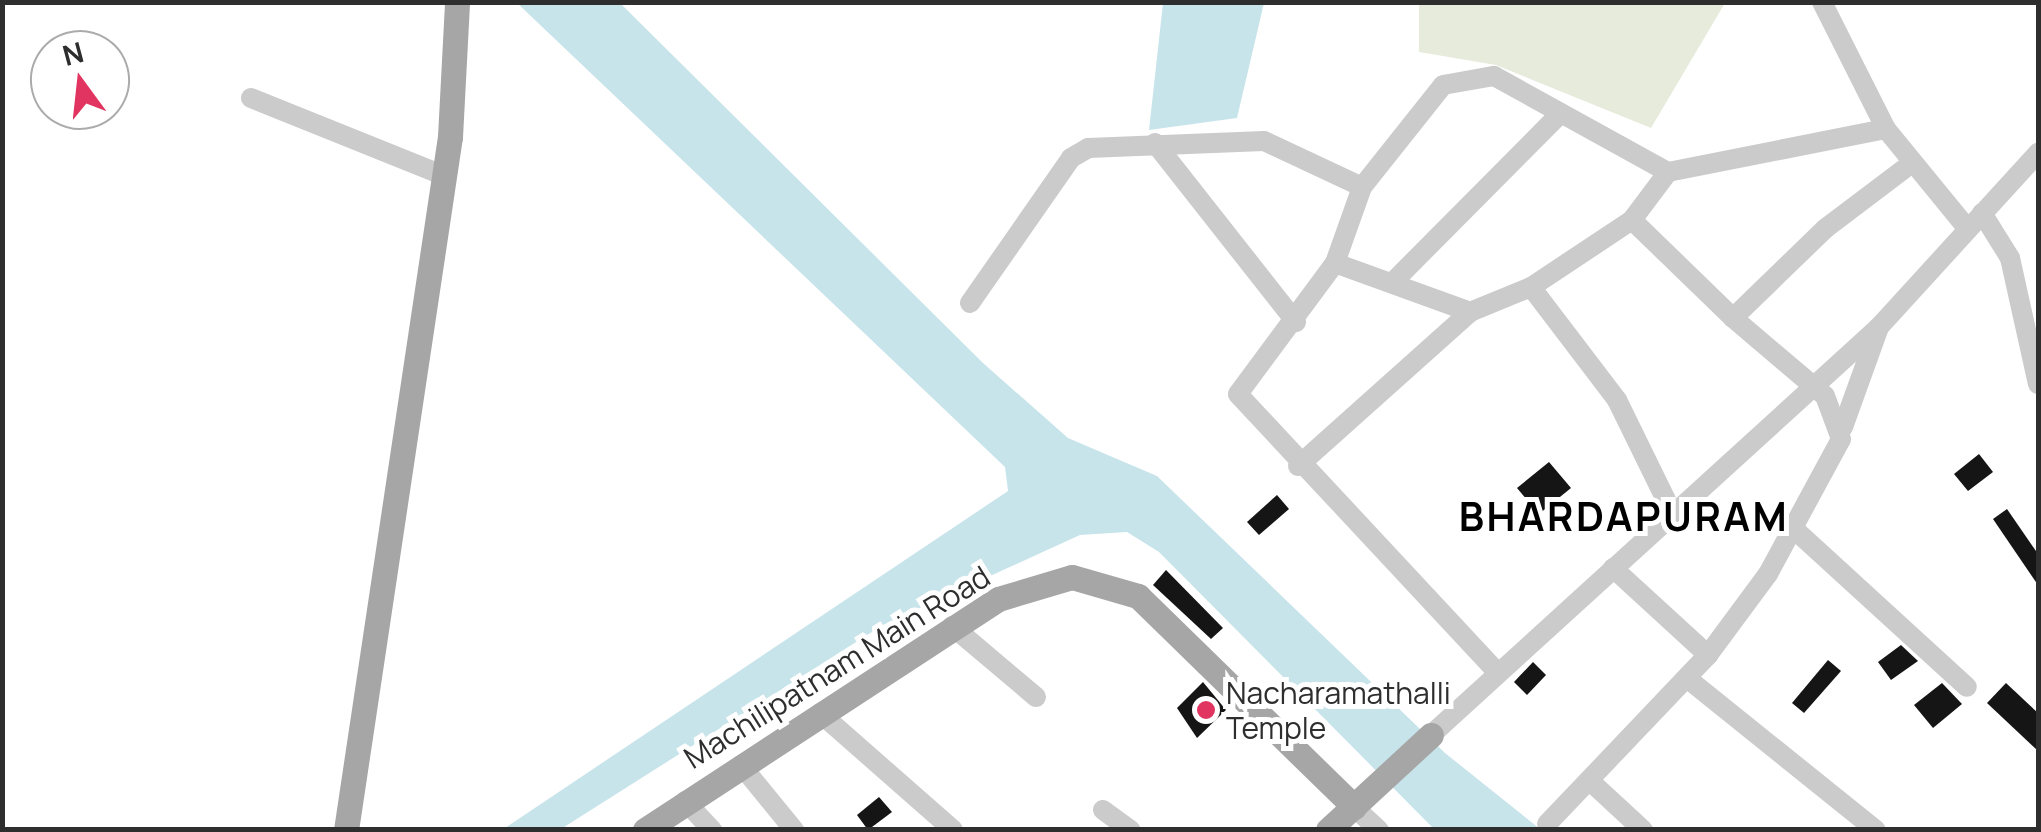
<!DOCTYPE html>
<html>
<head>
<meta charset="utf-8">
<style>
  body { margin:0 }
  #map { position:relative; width:2041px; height:832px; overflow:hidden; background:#fff; font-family:Manrope,sans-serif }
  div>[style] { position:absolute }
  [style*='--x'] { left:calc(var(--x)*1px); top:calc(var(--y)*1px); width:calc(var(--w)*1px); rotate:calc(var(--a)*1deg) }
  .green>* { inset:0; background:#e7ebdc }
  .water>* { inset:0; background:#c8e4eb }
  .building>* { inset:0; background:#151515 }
  .minor>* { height:20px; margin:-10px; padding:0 10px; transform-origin:10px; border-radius:10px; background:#cbcbcb }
  .major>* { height:25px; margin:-12.5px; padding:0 12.5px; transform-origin:12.5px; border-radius:12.5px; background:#a6a6a6 }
  .dots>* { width:28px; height:28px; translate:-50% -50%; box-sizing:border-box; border:5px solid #fff; border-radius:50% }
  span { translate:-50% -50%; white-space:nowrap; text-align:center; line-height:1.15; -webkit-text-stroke:10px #fff; paint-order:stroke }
  .street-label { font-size:30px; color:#2e2e2e }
  .poi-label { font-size:30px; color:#2e2e2e }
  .left { translate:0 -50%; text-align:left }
  .district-label { font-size:40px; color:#000; font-weight:700; letter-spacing:2.5px }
  .frame { position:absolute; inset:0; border:5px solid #2e2e2e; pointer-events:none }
  .north { position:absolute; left:30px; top:30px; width:100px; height:100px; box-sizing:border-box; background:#fff; border:2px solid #ababab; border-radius:50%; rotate:345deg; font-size:28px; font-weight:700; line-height:40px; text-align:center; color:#2e2e2e }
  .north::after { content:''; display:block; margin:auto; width:35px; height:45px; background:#e13461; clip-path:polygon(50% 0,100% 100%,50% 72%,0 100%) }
</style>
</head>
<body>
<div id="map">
  <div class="green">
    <div style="clip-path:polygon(1419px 3px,1419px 2px,1725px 3px,1651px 128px,1496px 65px,1419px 52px)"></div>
  </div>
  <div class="water">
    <div style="clip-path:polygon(516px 2px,620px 3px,983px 363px,1068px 438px,1157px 476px,1445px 753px,1540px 829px,1434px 829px,1159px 552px,1127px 532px,1080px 535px,883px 625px,561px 829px,502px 830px,1008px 491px,1005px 467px)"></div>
    <div style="clip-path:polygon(1163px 3px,1264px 3px,1237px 118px,1149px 130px)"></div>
  </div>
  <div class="building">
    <div style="clip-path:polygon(1979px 454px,1993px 472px,1968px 491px,1954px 474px)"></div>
    <div style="clip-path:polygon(1549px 462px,1571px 488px,1539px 514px,1517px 488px)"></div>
    <div style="clip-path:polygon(1277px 495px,1289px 509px,1259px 535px,1247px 522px)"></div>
    <div style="clip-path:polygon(2007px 509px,2038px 554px,2038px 585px,1993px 519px)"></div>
    <div style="clip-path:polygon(1166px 570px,1223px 628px,1211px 639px,1153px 585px)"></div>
    <div style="clip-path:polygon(1901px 645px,1918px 661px,1891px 680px,1878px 662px)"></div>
    <div style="clip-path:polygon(1828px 660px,1841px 671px,1804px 713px,1792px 703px)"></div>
    <div style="clip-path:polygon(1533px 662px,1546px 675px,1527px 695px,1514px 682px)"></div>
    <div style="clip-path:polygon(1203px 682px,1226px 710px,1197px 738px,1177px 708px)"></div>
    <div style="clip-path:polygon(1942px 683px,1962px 704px,1933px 728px,1914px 705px)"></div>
    <div style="clip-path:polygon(2006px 683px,2038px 713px,2038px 751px,1987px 703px)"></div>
    <div style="clip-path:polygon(879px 797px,892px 812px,868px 830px,857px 815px)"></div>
  </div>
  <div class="minor">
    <div style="--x:1822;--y:2;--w:142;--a:63.3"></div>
    <div style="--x:251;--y:98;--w:209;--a:21.9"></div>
    <div style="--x:1155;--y:143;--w:228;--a:51.8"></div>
    <div style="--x:1668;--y:172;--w:60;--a:126.9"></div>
    <div style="--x:1632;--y:220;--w:141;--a:44.1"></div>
    <div style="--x:1982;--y:213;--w:53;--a:58.1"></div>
    <div style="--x:2010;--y:258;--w:129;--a:77.5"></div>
    <div style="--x:1632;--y:220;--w:121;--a:146.4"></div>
    <div style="--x:1531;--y:287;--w:142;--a:52.7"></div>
    <div style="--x:1617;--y:400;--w:123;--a:63.9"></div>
    <div style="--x:1335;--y:263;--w:144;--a:19.9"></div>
    <div style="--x:1470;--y:312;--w:66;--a:-22.3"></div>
    <div style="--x:1393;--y:282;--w:238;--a:-45.2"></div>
    <div style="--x:970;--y:303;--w:177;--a:-55.1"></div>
    <div style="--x:1071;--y:158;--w:20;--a:-30"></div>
    <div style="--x:1088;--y:148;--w:176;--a:-2.3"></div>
    <div style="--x:1264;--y:141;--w:108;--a:25.1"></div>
    <div style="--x:1843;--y:427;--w:106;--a:-70.2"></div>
    <div style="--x:1298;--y:466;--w:231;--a:-41.8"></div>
    <div style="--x:1794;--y:529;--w:234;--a:42.4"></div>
    <div style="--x:1613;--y:568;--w:129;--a:42.5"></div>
    <div style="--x:952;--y:626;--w:110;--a:40.2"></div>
    <div style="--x:1498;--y:673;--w:381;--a:-133"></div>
    <div style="--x:1238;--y:394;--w:163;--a:-53.5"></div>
    <div style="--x:1335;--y:263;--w:81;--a:-70.4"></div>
    <div style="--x:1362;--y:187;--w:130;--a:-51.5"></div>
    <div style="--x:1443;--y:85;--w:52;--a:-10"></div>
    <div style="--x:1494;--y:76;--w:199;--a:28.9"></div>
    <div style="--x:1668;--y:172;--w:222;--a:-11.2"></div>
    <div style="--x:1886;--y:129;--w:128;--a:50.7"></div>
    <div style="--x:1688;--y:679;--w:241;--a:38.8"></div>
    <div style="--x:820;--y:713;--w:177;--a:41.3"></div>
    <div style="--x:1431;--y:735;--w:606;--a:-42.32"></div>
    <div style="--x:1879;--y:327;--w:236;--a:-47.6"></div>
    <div style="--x:741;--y:765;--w:84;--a:50.8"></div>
    <div style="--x:1590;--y:781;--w:72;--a:42.8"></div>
    <div style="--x:685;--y:801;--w:40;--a:47"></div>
    <div style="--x:1354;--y:807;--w:34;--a:43"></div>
    <div style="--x:1103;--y:810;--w:34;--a:36"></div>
    <div style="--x:1547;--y:824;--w:233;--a:-46.4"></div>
    <div style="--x:1708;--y:655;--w:101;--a:-53.5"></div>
    <div style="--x:1768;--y:574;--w:153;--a:-61.6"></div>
    <div style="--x:1841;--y:439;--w:46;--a:-110.4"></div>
    <div style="--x:1825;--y:396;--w:121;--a:-139.7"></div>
    <div style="--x:1733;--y:318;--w:129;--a:-44.1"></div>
    <div style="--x:1826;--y:228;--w:108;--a:-37.1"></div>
  </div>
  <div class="major">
    <div style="--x:346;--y:830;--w:701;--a:-81.47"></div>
    <div style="--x:450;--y:137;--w:135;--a:-87"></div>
    <div style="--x:645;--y:830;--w:422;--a:-33.2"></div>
    <div style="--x:998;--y:599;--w:77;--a:-16.6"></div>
    <div style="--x:1072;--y:577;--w:69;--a:16.1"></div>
    <div style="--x:1138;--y:596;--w:302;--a:44.3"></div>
    <div style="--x:1328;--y:830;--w:140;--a:-42.7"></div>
  </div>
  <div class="dots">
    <div style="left:1206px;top:710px;background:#e13461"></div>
  </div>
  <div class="street-label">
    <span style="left:837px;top:667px;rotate:-32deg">Machilipatnam Main Road</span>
  </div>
  <div class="poi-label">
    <span class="left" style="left:1226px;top:710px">Nacharamathalli<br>Temple</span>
  </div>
  <div class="district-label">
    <span style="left:1624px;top:516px">BHARDAPURAM</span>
  </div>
  <div class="frame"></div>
  <div class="north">N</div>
</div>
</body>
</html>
